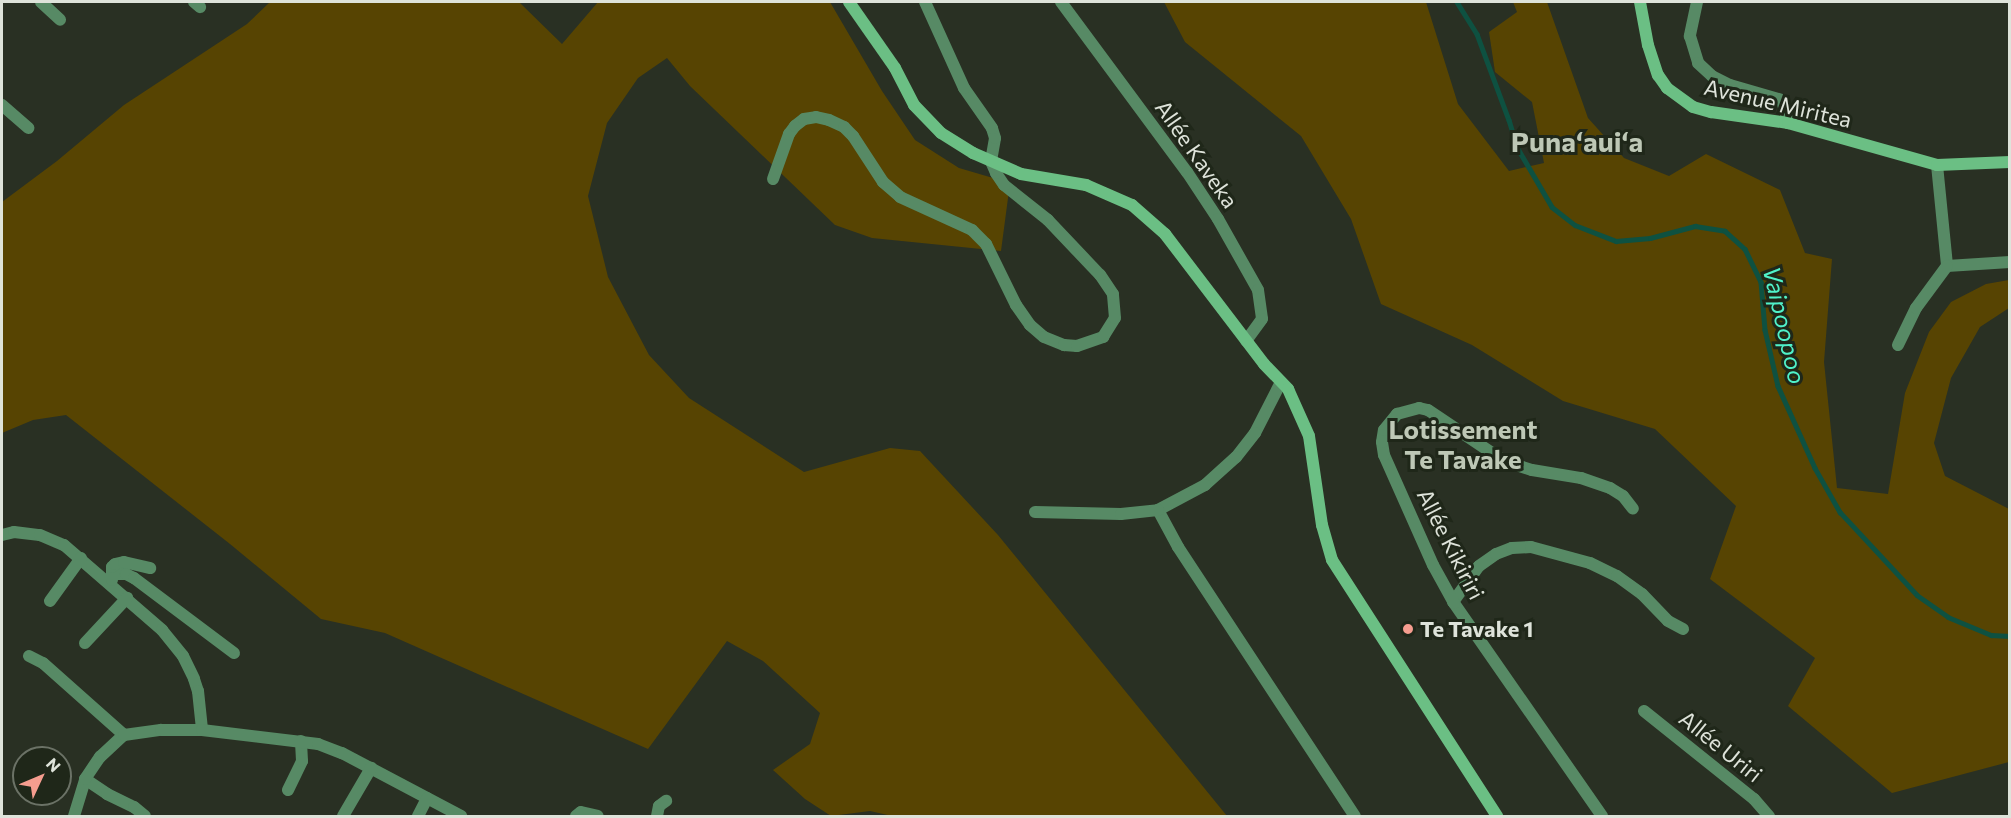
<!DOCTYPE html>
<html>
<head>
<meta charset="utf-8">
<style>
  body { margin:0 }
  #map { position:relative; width:2011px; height:818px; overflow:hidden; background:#293023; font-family:Commissioner,sans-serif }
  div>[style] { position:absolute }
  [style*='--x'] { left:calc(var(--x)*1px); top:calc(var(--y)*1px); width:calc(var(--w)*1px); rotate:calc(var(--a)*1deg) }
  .green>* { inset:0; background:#574402 }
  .stream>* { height:4.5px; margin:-2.25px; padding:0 2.25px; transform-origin:2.25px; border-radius:2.25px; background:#0e5141 }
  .street>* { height:12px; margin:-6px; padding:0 6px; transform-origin:6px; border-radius:6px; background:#578a65 }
  .secondary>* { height:12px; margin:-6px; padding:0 6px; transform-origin:6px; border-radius:6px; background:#6bbf84 }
  .dots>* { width:16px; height:16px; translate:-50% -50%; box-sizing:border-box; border:3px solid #1f2719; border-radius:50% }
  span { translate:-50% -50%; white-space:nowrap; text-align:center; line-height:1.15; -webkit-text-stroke:6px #1f2719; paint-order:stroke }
  .street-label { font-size:22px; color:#dee3da }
  .poi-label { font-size:22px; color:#dee3da; font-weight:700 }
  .left { translate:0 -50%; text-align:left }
  .water-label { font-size:24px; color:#50f2c9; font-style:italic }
  .quarter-label { font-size:26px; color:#bec8b6; font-weight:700 }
  .district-label { font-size:28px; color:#bec8b6; font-weight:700 }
  .frame { position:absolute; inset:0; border:3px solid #dee3da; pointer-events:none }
  .north { position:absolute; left:12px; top:746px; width:60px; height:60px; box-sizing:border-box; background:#1f2719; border:2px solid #6b7266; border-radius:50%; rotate:46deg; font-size:16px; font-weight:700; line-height:24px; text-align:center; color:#dee3da }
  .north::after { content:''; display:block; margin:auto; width:21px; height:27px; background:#f59d8f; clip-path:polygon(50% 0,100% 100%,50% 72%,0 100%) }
</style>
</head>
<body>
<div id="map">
  <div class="green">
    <div style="clip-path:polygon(270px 2px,519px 2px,562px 44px,598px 2px,830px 2px,882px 91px,915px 140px,959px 168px,1010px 183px,1001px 251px,872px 238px,835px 225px,690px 86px,667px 58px,638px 78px,607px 123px,588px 196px,608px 277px,649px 355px,689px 398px,804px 472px,890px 448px,920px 451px,998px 535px,1227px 816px,892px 816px,870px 811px,831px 816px,805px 799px,773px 770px,810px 744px,820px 713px,763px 661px,727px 641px,648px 749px,385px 633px,321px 619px,230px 544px,66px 415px,33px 420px,2px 433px,2px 202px,57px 161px,124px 105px,247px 24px)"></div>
    <div style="clip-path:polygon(1164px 2px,1426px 2px,1458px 104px,1509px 171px,1544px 163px,1532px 102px,1495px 72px,1489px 32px,1517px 12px,1513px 2px,1547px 2px,1588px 118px,1624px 158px,1669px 176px,1706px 154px,1780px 190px,1805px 253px,1832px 259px,1824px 362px,1837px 488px,1888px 494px,1905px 393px,1929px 332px,1951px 302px,1986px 284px,2009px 280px,2009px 308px,1980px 327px,1951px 378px,1934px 443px,1945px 476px,2009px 509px,2009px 762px,1892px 793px,1788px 706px,1815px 658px,1710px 579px,1736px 506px,1655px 429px,1563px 401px,1472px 345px,1381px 304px,1351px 219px,1301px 136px,1185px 42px)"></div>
  </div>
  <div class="stream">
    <div style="--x:1457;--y:2;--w:38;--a:58"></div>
    <div style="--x:1477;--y:34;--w:92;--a:69.6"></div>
    <div style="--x:1509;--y:120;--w:28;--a:73"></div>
    <div style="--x:1517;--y:147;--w:69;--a:59.7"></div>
    <div style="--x:1552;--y:207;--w:29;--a:38"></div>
    <div style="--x:1575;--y:225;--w:44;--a:21.3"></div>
    <div style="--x:1616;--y:241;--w:34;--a:-5"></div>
    <div style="--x:1650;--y:238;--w:47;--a:-14.9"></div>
    <div style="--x:1695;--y:226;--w:30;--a:9"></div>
    <div style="--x:1725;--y:231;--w:27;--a:42"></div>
    <div style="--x:1745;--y:249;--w:37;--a:64"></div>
    <div style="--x:1761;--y:282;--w:48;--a:85.2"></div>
    <div style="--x:1765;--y:330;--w:57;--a:76.9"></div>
    <div style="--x:1778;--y:386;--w:90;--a:65.7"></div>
    <div style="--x:1815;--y:468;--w:51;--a:60.4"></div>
    <div style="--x:1840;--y:512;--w:113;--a:47.1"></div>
    <div style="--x:1917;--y:595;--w:38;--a:35"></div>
    <div style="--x:1948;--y:617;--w:47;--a:22.7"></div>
    <div style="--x:1991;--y:635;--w:19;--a:3"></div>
  </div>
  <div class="street">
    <div style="--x:41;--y:2;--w:26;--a:43"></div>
    <div style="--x:194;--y:2;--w:8;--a:40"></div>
    <div style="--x:1061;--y:2;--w:212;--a:53.5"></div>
    <div style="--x:1187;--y:172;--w:56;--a:56.6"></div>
    <div style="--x:1218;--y:219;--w:81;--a:60.6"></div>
    <div style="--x:1258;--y:290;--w:29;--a:82"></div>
    <div style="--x:1262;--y:319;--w:27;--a:126"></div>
    <div style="--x:1697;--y:2;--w:35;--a:102"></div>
    <div style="--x:1690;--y:36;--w:28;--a:73"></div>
    <div style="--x:1698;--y:63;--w:19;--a:43"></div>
    <div style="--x:1712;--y:76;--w:20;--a:27"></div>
    <div style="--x:1730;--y:85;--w:54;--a:16.1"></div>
    <div style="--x:1782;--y:100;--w:24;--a:75"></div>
    <div style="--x:2;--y:105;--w:35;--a:41"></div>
    <div style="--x:1937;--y:165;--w:101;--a:84.3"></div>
    <div style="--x:1947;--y:266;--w:63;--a:-3.6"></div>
    <div style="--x:773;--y:179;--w:48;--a:-70.4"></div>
    <div style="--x:789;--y:134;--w:10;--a:-53"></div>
    <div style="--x:795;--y:126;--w:11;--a:-38"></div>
    <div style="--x:804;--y:119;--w:12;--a:-9"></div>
    <div style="--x:816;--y:117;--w:13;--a:13"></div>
    <div style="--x:829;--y:120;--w:17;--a:25"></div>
    <div style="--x:844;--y:127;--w:13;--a:45"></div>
    <div style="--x:853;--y:136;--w:55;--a:56.9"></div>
    <div style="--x:883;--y:182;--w:23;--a:41"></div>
    <div style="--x:900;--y:197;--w:79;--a:24.6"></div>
    <div style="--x:972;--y:230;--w:20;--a:45"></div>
    <div style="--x:986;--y:244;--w:68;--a:63.8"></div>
    <div style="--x:1016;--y:305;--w:24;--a:55"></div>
    <div style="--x:1030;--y:325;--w:18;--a:41"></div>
    <div style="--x:1044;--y:337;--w:22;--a:22"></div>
    <div style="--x:1064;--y:345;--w:13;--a:4"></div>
    <div style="--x:1077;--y:346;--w:28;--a:-19"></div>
    <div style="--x:1103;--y:337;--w:22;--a:-58"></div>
    <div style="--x:1115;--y:318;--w:24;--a:-95"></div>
    <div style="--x:1113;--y:294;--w:23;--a:-124"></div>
    <div style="--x:1100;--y:275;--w:76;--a:-133.4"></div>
    <div style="--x:1048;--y:220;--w:56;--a:-141.5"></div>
    <div style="--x:1004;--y:185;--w:14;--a:-124"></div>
    <div style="--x:996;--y:173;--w:13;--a:-113"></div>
    <div style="--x:991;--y:161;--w:23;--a:-80"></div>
    <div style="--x:995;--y:138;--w:10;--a:-107"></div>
    <div style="--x:992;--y:128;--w:49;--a:-125"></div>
    <div style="--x:964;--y:88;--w:94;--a:-114.4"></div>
    <div style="--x:1898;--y:345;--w:41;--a:-64.1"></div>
    <div style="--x:1916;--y:308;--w:52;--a:-53.6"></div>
    <div style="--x:1281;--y:382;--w:57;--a:117"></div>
    <div style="--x:1255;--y:433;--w:31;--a:128"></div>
    <div style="--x:1236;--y:457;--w:42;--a:137.9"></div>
    <div style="--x:1205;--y:485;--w:53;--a:152"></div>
    <div style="--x:1158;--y:510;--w:42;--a:61.6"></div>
    <div style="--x:1178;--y:547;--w:322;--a:56.7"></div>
    <div style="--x:1035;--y:512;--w:86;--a:1.3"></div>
    <div style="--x:1121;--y:514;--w:37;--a:-6"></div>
    <div style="--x:2;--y:535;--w:12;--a:-14"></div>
    <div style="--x:14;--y:532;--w:26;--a:7"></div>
    <div style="--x:40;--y:535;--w:26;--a:23"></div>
    <div style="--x:64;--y:545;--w:130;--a:40.9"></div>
    <div style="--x:162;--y:630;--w:33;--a:51"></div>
    <div style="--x:183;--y:656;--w:25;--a:64"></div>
    <div style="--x:194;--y:679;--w:13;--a:72"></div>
    <div style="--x:198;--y:691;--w:39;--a:84"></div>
    <div style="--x:112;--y:574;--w:14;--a:0"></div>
    <div style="--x:126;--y:574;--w:9;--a:27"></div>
    <div style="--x:134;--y:578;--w:125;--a:36.9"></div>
    <div style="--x:112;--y:580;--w:13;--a:-90"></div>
    <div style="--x:112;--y:567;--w:4;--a:-45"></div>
    <div style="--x:115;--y:564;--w:9;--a:-13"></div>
    <div style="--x:124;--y:562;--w:27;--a:13"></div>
    <div style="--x:50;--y:601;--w:53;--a:-54.2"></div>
    <div style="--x:1453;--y:602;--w:44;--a:-54.2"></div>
    <div style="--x:1479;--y:566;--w:21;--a:-35"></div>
    <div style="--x:1496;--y:554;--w:17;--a:-21"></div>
    <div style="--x:1512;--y:548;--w:19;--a:-3"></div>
    <div style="--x:1531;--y:547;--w:61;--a:15.2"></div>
    <div style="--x:1590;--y:563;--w:30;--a:26"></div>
    <div style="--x:1617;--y:576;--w:31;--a:36"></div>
    <div style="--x:1642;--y:594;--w:37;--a:46"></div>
    <div style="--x:1668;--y:621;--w:17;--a:28"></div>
    <div style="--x:85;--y:643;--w:62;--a:-47"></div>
    <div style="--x:29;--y:656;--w:16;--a:27"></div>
    <div style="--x:43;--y:663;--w:108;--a:41.6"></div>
    <div style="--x:1644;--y:711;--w:141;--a:38.7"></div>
    <div style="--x:1754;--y:799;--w:23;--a:49"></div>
    <div style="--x:85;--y:779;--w:27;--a:34"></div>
    <div style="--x:107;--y:794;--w:30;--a:26"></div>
    <div style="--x:134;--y:807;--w:14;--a:39"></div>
    <div style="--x:288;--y:790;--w:32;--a:-64"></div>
    <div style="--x:302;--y:761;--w:20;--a:-93"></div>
    <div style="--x:74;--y:816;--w:39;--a:-73"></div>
    <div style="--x:85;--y:779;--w:27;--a:-56"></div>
    <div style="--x:100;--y:757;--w:33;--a:-43"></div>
    <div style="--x:124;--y:735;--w:37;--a:-8"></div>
    <div style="--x:161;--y:730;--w:41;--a:0"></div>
    <div style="--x:202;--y:730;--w:117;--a:6.9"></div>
    <div style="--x:318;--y:744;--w:26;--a:21"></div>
    <div style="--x:342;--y:753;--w:135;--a:27.9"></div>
    <div style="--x:343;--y:816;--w:56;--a:-59.7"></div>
    <div style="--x:418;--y:816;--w:20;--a:-63"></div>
    <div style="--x:576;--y:816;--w:6;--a:-39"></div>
    <div style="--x:581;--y:812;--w:17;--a:13"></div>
    <div style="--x:657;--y:816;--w:10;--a:-79"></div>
    <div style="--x:659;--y:806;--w:9;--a:-36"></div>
    <div style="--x:1602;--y:816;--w:259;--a:-124.8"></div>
    <div style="--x:1454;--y:603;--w:43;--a:-118.9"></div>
    <div style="--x:1433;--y:565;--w:120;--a:-114"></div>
    <div style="--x:1384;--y:455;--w:13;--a:-99"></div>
    <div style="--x:1382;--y:442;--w:12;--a:-81"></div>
    <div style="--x:1384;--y:430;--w:21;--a:-51"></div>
    <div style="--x:1397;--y:414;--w:23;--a:-15"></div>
    <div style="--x:1419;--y:408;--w:9;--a:13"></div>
    <div style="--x:1428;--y:410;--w:92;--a:33.9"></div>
    <div style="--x:1504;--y:461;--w:29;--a:18"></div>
    <div style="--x:1532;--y:470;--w:50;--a:9.3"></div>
    <div style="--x:1581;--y:478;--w:31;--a:19"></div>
    <div style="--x:1610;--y:488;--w:15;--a:32"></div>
    <div style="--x:1623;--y:496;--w:16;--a:52"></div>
  </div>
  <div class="secondary">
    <div style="--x:849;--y:2;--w:80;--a:55.1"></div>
    <div style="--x:895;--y:68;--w:42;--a:62.8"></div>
    <div style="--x:914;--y:105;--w:39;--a:46"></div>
    <div style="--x:941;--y:133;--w:38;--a:32"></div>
    <div style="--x:973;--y:153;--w:52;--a:23.6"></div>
    <div style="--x:1021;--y:174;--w:66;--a:9.6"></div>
    <div style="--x:1086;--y:185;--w:50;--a:23.5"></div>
    <div style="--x:1132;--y:205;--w:44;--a:41.3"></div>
    <div style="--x:1165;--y:234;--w:163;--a:52.7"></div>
    <div style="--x:1264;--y:364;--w:35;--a:46"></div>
    <div style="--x:1288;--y:389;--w:51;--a:65.9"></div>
    <div style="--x:1309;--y:436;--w:90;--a:81.7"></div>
    <div style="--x:1322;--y:525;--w:36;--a:74"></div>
    <div style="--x:1332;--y:560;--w:305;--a:57.2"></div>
    <div style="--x:1640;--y:2;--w:44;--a:79.5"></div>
    <div style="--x:1648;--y:45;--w:32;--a:72"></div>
    <div style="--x:1658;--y:75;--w:16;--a:55"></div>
    <div style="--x:1667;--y:88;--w:32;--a:36"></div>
    <div style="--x:1693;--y:107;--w:19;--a:16"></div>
    <div style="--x:1711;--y:112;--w:78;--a:8.1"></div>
    <div style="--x:1788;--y:123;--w:155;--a:15.7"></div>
    <div style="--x:1937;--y:165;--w:73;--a:-2.4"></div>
  </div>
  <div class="dots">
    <div style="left:1408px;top:629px;background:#f59d8f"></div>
  </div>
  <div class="street-label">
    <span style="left:1778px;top:103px;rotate:13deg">Avenue Miritea</span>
    <span style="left:1197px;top:154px;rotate:55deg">Allée Kaveka</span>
    <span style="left:1451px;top:544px;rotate:63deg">Allée Kikiriri</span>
    <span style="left:1721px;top:746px;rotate:39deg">Allée Uriri</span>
  </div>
  <div class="poi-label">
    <span class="left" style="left:1420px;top:629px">Te Tavake 1</span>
  </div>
  <div class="water-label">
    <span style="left:1785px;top:325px;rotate:77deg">Vaipoopoo</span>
  </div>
  <div class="quarter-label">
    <span style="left:1463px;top:444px">Lotissement<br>Te Tavake</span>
  </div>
  <div class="district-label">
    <span style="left:1577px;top:141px">Punaʻauiʻa</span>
  </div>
  <div class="frame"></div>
  <div class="north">N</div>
</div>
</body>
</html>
